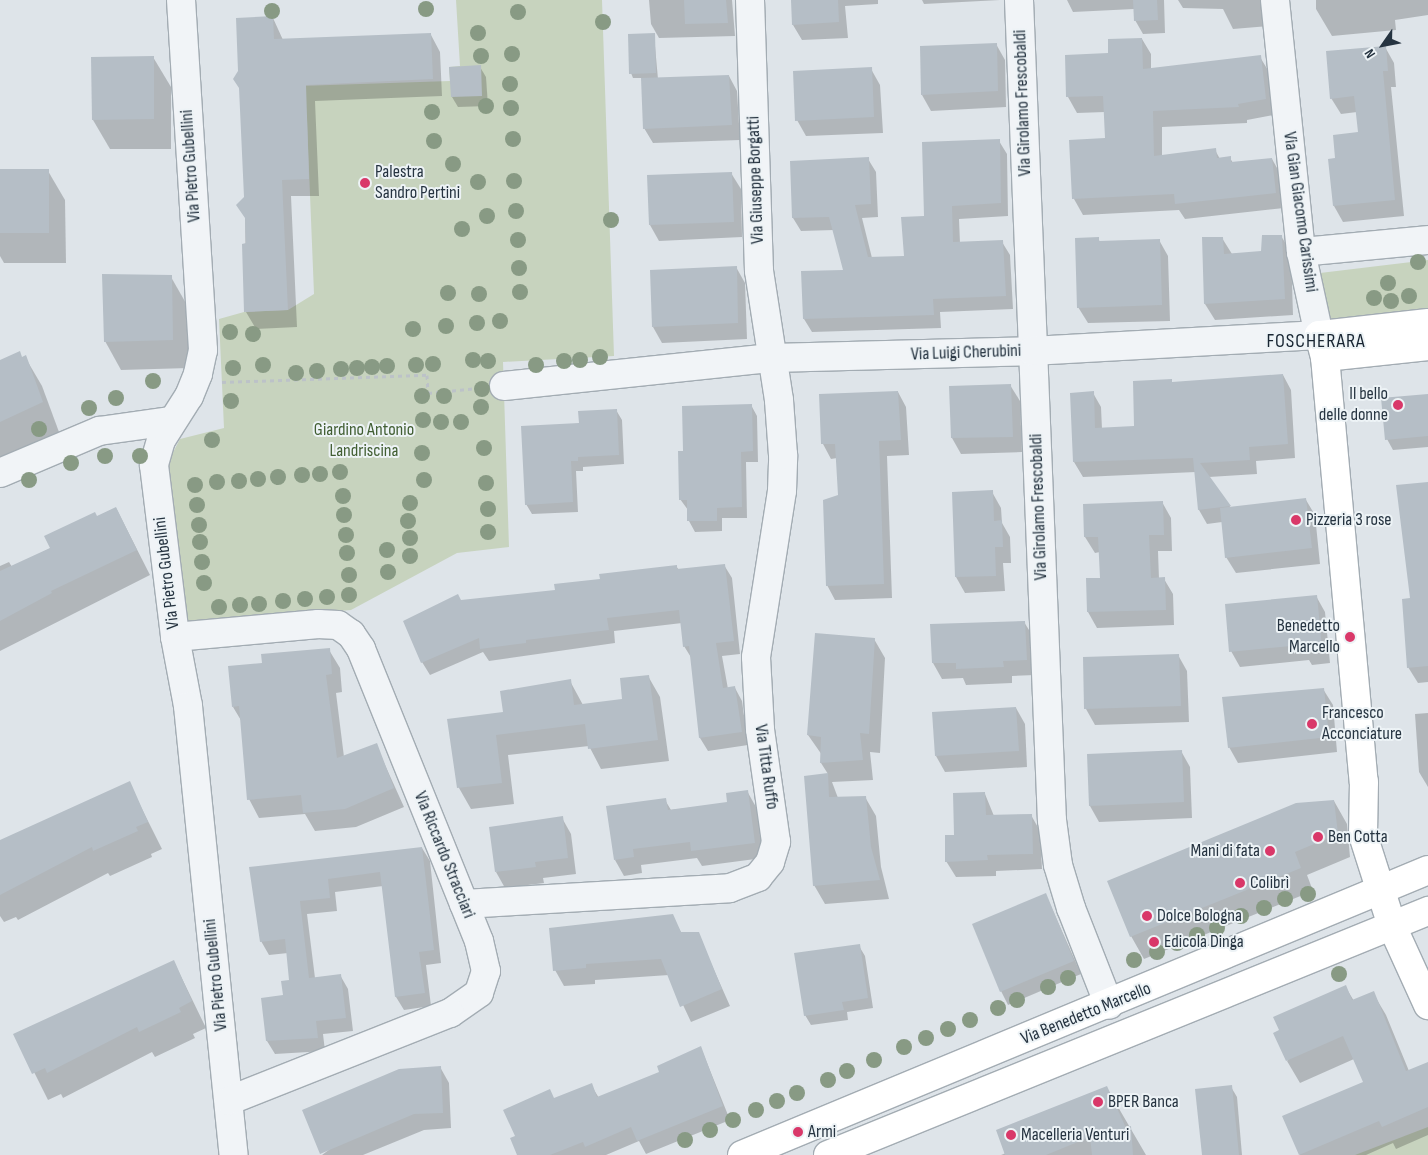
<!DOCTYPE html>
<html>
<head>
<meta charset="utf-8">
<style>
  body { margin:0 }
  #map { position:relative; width:1428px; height:1155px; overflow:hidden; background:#dee4e9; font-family:"Sofia Sans Condensed",sans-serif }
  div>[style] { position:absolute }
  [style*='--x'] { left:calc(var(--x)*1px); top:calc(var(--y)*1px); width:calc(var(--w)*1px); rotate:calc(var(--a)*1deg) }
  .green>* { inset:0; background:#c7d3be }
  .shadow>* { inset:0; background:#0003 }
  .building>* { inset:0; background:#b5bec6 }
  .path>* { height:3px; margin-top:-1.5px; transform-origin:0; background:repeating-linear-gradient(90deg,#bcc2c8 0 4px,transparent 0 8px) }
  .roads { filter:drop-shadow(1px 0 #a3acb3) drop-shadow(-1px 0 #a3acb3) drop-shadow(0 1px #a3acb3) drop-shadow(0 -1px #a3acb3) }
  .street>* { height:28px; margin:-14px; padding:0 14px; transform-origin:14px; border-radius:14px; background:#f1f4f7 }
  .secondary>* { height:28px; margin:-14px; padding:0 14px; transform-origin:14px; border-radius:14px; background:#fff }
  .trees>* { width:16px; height:16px; margin:-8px; border-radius:50%; background:#889a84 }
  .dots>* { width:14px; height:14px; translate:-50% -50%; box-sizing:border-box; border:2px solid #edf3f6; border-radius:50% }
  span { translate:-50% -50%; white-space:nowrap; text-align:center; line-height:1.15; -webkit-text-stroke:4px #edf3f6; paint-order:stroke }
  .street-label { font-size:18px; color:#263441 }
  .poi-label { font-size:18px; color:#263441 }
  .left { translate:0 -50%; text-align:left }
  .right { translate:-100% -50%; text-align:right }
  .park-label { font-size:18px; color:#415e32 }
  .quarter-label { font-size:20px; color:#182532; letter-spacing:1px }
  .north { position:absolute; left:1358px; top:20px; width:50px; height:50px; -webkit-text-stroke:4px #edf3f6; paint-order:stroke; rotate:237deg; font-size:14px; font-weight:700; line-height:20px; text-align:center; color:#263441 }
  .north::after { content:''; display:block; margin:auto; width:18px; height:22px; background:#263441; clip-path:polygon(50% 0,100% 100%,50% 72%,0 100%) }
</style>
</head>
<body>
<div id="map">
  <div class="green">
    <div style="clip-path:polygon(456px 0,602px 0,614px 356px,503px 362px,509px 547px,457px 553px,351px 610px,186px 624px,168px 462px,180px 439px,224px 428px,219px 319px,244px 312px,288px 310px,314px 294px,307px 120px,300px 86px,450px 81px,449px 67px,460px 66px)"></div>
    <div style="clip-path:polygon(1428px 260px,1428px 314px,1327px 327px,1320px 273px)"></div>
    <div style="clip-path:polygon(1428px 1127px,1428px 1155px,1355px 1155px)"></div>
  </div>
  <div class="shadow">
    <div style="clip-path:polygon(649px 0,732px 0,735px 36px,659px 38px,651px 24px)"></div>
    <div style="clip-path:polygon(792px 0,878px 0,878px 4px,845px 6px,848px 38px,802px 40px,793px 25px)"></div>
    <div style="clip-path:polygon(922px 0,1000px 0,924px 4px)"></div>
    <div style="clip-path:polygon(1067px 0,1164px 0,1165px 33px,1143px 34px,1135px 20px,1134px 9px,1073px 12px)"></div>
    <div style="clip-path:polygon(1178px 0,1267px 0,1269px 26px,1233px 29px,1223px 9px,1183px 8px)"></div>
    <div style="clip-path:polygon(1316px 0,1428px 0,1428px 15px,1395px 20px,1396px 30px,1332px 36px,1316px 9px)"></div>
    <div style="clip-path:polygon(273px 18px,283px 40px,431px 35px,440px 52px,442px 96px,315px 101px,319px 196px,291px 196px,297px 327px,256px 329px,246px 312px,245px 198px)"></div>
    <div style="clip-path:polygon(654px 35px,658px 79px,729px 76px,737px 91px,740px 140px,653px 143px,644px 128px,642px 78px,633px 78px,631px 73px)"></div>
    <div style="clip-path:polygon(1142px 39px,1151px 54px,1151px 69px,1260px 57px,1269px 72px,1274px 115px,1247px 120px,1247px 123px,1162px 127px,1162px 156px,1215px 150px,1220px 159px,1230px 158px,1233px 163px,1272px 159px,1281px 175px,1284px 208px,1185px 219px,1179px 210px,1083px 215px,1074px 199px,1071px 141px,1106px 139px,1105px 112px,1077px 113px,1068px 97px,1066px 56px,1109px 54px)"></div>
    <div style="clip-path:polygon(996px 44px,1005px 60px,1006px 107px,931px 111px,922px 95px)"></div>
    <div style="clip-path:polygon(1385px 47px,1394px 63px,1396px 87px,1391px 87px,1404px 216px,1343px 222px,1334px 206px,1330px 160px,1336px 159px,1359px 133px,1357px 112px,1341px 114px,1331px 98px)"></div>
    <div style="clip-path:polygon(153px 57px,171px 87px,171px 149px,110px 149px,93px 120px)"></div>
    <div style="clip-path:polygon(480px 67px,486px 77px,488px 106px,458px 107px,452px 97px)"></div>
    <div style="clip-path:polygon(871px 69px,880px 85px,883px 133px,806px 136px,797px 120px)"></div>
    <div style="clip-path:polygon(999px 141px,1007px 154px,1008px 216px,959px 219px,960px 243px,1002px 242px,1010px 255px,1013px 309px,940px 312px,941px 328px,812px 332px,804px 319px,845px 271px,834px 230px,801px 231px,793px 218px,791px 162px,868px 159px,876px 172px,878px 217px,862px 218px,872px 258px,905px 257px,926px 217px)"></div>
    <div style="clip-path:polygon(0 171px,48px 171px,65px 200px,66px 263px,4px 263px,0 256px)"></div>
    <div style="clip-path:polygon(731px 173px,741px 189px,742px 237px,659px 241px,650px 225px)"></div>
    <div style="clip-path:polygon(1281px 236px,1291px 252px,1293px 315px,1215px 320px,1205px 304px,1222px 238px,1232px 254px,1262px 252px)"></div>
    <div style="clip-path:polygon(1098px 238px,1100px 242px,1159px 240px,1168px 256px,1170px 321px,1088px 323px,1078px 307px)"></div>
    <div style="clip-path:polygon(736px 267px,745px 283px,747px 339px,662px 343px,653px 327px)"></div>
    <div style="clip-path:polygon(171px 277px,187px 305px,189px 368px,121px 370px,105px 341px)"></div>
    <div style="clip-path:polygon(25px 357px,42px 386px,59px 432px,0 460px,0 362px)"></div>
    <div style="clip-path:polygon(1283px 375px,1291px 390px,1295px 458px,1256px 461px,1257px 474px,1209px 477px,1231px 508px,1306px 500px,1315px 515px,1320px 564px,1236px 573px,1226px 557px,1222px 522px,1207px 524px,1199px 510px,1196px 472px,1083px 477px,1074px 462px,1072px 394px,1093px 393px,1101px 407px,1102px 429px,1136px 427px,1171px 381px,1173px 383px)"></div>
    <div style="clip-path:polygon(1010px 385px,1020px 401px,1022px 452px,961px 454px,952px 438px,950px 387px)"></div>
    <div style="clip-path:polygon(898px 392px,906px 407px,909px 455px,887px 456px,892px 598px,835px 600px,827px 585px,839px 496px,837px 458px,831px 459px,823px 444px)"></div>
    <div style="clip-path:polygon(1428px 395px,1428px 447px,1393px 450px,1387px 439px)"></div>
    <div style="clip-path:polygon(751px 405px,757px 416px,758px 462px,746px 462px,747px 518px,722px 518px,722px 531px,695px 532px,689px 521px,688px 510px,680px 499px,685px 453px)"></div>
    <div style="clip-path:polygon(616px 410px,622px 420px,624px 464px,583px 467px,583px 471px,576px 471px,578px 512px,532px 514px,526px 504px,580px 424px)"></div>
    <div style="clip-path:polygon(1428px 483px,1428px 682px,1418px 683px,1408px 667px,1411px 600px)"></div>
    <div style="clip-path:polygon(992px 492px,1001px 508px,1002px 523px,1010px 537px,1011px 563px,1003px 563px,1005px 591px,965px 593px,956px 577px)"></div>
    <div style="clip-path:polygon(1162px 502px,1171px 518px,1172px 551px,1158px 551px,1159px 579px,1164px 579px,1173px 594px,1174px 625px,1097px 628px,1088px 612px,1101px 579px,1100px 552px,1095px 553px,1085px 537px)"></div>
    <div style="clip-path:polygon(116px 508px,150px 575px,0 651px,0 566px,9px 562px,12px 567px,51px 548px,96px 517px)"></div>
    <div style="clip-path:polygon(724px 565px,732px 578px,740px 654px,722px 656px,728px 689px,735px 688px,742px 701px,748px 745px,708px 751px,700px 738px,692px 659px,684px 646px,682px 623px,614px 631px,615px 643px,489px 661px,483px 652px,430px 675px,422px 662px,461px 602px,556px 591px,676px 566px,679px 570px)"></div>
    <div style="clip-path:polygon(1316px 596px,1325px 612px,1330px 663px,1312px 665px,1309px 660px,1240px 667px,1231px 651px)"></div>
    <div style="clip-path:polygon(1024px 622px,1034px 638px,1035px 675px,1012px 676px,1012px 683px,966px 685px,963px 678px,942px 679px,933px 663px,931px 625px)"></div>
    <div style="clip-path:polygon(816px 634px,874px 639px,885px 658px,880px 753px,870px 752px,873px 780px,832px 782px,838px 798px,865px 797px,876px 816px,881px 867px,889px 899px,825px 904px,814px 885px,805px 777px,828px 774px,821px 763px,822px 755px,808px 735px)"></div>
    <div style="clip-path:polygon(329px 650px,340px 668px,342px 692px,336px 693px,344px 757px,376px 745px,404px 807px,356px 827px,315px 831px,305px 814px,259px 818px,249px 799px,242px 722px,233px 707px,263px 664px)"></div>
    <div style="clip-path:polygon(1178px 655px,1187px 671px,1189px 722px,1095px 725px,1086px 709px,1084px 659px)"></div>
    <div style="clip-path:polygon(648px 676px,660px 697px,669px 761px,601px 769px,589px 746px,508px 755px,514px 804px,471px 809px,459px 788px,449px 720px,505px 713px,570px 681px,583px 705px,624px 700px)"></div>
    <div style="clip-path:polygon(1323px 689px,1333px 705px,1337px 752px,1238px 763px,1229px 747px)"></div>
    <div style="clip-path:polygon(1016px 708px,1025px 724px,1027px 767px,945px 772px,936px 756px)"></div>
    <div style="clip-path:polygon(1428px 713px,1428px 787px,1419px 772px,1415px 714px)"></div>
    <div style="clip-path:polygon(1181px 751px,1190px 767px,1192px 818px,1099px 822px,1090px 806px,1088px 755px)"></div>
    <div style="clip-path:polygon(129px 783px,162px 849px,151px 854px,152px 857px,110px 876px,108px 873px,18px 920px,16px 917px,4px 922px,0 916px,0 841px)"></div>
    <div style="clip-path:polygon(747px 791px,756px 807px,763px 858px,702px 866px,697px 858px,641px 865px,642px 873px,624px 876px,615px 860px,665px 800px,671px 810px,729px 803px)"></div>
    <div style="clip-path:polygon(985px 794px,994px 816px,1031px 815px,1040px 831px,1042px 869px,996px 871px,996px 876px,956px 877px,946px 861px)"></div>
    <div style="clip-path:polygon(1334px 801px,1347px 824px,1350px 857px,1307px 875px,1313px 891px,1144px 959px,1131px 936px)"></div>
    <div style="clip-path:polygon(562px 818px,571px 834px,576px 874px,543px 878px,544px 883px,505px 888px,496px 872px)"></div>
    <div style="clip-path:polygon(422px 848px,430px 861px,441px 963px,426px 965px,431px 1006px,404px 1010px,396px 997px,383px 886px,335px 892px,337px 911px,307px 914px,315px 978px,340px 975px,348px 989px,353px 1031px,323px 1034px,325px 1051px,275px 1054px,267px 1041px,262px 999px,284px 996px,291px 981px,288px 953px,269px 955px,261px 941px,250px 868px)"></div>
    <div style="clip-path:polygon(1046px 895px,1081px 974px,1008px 1005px,1001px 991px)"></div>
    <div style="clip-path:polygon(672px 916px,682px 934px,698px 934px,730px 1006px,691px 1022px,669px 975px,595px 980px,595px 984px,564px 986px,555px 970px)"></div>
    <div style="clip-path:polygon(859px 946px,865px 956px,873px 1008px,847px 1012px,848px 1020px,811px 1025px,805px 1015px)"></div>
    <div style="clip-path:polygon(174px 962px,206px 1028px,193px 1034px,195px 1038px,155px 1057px,152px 1052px,63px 1098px,61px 1094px,48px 1100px,15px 1034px)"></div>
    <div style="clip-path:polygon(1345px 986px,1354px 1001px,1373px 993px,1386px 1015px,1409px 1071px,1428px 1063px,1428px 1135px,1396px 1149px,1393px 1143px,1366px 1155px,1300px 1155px,1284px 1117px,1365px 1083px,1354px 1059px,1300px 1083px,1287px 1061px)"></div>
    <div style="clip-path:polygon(701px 1048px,730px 1120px,646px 1154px,639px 1141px,606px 1155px,519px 1155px,516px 1137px,554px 1100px,591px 1085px,599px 1098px,661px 1072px)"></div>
    <div style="clip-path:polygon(440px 1067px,449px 1083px,451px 1128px,424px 1130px,363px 1155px,322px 1155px)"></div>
    <div style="clip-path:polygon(1231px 1087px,1237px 1097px,1242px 1155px,1203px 1155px)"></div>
    <div style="clip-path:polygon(1107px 1088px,1146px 1155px,1001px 1155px,1006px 1153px)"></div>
  </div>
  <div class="building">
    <div style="clip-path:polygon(684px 0,726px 0,728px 23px,685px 24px)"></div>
    <div style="clip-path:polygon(791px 0,838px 0,839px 22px,792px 25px)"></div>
    <div style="clip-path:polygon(1133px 0,1157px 0,1158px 20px,1134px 21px)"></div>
    <div style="clip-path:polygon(273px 16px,274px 39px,431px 33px,433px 79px,306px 85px,309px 179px,282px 180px,288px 310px,244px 312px,242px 244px,246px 243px,245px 218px,236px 205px,244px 197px,239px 88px,233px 79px,238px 71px,236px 18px)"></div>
    <div style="clip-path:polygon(655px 33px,656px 73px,629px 74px,628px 34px)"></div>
    <div style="clip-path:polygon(1142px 38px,1143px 69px,1261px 55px,1266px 99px,1238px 104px,1239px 107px,1153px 111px,1154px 156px,1216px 148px,1217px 158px,1231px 156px,1231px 162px,1272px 158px,1276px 193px,1175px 204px,1174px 194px,1072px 199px,1069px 140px,1105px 138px,1103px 96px,1066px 97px,1065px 55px,1108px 53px,1108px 39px)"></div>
    <div style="clip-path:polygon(997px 43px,998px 91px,921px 95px,920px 46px)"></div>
    <div style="clip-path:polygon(1386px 46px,1388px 71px,1383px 71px,1395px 200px,1333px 206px,1328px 159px,1335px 158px,1333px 135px,1358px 132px,1354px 96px,1330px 99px,1326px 51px)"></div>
    <div style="clip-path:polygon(154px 56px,154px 119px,92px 120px,91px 57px)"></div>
    <div style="clip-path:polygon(481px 65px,482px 96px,451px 97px,449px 67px)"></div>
    <div style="clip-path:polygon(872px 67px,874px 117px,795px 121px,793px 71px)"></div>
    <div style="clip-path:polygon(729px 75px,732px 125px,643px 129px,641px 78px)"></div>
    <div style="clip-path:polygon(1000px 139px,1001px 203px,952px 206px,953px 242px,1003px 240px,1006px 296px,933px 299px,934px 315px,803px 319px,801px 271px,843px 270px,829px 217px,792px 218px,790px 161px,869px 157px,871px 204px,855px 205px,868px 257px,904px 256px,901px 217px,924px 216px,922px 142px)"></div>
    <div style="clip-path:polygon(0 169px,49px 169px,49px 233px,0 233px)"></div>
    <div style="clip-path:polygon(732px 172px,734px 222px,649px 225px,647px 175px)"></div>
    <div style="clip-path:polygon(1262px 235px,1282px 235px,1285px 299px,1204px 304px,1202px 237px,1223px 237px,1224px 254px,1261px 251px)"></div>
    <div style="clip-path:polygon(1099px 237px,1099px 241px,1160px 239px,1162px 305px,1077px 308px,1075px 238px)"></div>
    <div style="clip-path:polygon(737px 266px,738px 323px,652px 327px,650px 270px)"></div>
    <div style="clip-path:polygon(102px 274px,172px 275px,173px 340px,104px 342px)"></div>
    <div style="clip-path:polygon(20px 351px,22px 357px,26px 355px,43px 402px,0 422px,0 360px)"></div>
    <div style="clip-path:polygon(1283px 374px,1288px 444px,1249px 447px,1250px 460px,1200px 463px,1231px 506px,1198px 510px,1193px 458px,1073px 462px,1070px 393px,1094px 391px,1095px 428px,1134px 426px,1133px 381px,1172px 379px,1172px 382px)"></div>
    <div style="clip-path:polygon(1011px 384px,1013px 437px,951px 438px,949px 386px)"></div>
    <div style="clip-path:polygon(898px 391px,901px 440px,879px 441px,884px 584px,826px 586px,823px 500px,838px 495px,835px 444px,821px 444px,819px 394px)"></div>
    <div style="clip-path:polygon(1428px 394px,1428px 436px,1385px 440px,1381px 398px)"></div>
    <div style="clip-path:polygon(752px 404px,753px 451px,741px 452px,742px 507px,717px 508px,717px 521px,687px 521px,687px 500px,679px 500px,678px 451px,683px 451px,682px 406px)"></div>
    <div style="clip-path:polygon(617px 409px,619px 455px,578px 457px,578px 461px,571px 461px,573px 502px,525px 505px,521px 426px,579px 423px,578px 411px)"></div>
    <div style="clip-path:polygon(1428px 482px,1428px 666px,1407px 668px,1402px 599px,1410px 598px,1396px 485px)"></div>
    <div style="clip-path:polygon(993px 490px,994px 521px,1002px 520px,1003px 547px,995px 547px,996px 576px,955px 577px,952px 492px)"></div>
    <div style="clip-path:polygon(1306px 498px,1312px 548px,1225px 558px,1220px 508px)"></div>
    <div style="clip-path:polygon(1163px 501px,1164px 535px,1149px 535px,1151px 578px,1165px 577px,1166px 610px,1087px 612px,1086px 578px,1100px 578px,1098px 537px,1084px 537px,1083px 504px)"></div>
    <div style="clip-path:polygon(116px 507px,137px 550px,51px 591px,52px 593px,0 621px,0 571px,50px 548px,44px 536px,95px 512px,97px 516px)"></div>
    <div style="clip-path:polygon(725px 564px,734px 641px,716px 643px,723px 688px,735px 686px,742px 732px,699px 738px,689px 646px,683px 647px,679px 610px,607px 618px,609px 630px,526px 640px,526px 643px,480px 649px,479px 638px,421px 663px,403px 621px,458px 594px,461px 600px,555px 590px,554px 584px,600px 579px,599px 574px,677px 565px,677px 569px)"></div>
    <div style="clip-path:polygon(1317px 595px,1322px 648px,1302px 650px,1301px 645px,1229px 652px,1225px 604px)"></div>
    <div style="clip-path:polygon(1025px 621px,1027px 660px,1003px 661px,1004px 667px,956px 669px,956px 663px,932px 663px,930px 624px)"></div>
    <div style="clip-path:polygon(815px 633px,875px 638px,869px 734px,860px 733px,863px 760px,820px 763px,821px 737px,807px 735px)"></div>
    <div style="clip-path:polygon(330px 648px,332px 674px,326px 675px,337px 758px,377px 743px,394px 788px,345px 809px,303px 813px,301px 795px,247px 800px,239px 706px,232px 707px,228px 666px,262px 663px,261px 654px)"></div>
    <div style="clip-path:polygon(1179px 654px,1181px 706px,1084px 709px,1083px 657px)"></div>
    <div style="clip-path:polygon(649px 675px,658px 740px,588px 749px,585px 724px,496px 735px,502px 783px,457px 788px,447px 719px,503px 712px,500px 691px,571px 679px,574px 705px,622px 699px,620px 678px)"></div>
    <div style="clip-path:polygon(1324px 688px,1329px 737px,1228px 748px,1222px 697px)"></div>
    <div style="clip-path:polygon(1016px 707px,1019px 751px,935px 756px,932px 712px)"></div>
    <div style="clip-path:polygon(1182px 750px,1184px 802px,1089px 806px,1087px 754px)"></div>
    <div style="clip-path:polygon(828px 773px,829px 797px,866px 796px,871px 847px,880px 880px,813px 886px,804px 776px)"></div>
    <div style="clip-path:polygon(130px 781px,148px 822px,136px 827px,138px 831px,93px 851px,92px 847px,0 895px,0 840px)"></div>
    <div style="clip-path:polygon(748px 790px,755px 843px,691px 851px,690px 842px,633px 849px,634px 857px,614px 860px,606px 806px,666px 798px,668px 810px,727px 802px,726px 793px)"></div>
    <div style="clip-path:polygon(985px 792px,986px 815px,1032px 814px,1033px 854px,987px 855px,988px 860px,945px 862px,945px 835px,954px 835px,953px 793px)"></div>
    <div style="clip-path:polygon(1334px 800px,1338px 834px,1295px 852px,1301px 868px,1130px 937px,1107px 881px,1296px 803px)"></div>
    <div style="clip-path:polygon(563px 816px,568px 858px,535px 862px,536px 867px,495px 872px,489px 827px)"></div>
    <div style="clip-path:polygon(422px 847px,434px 950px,419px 952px,425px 993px,395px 997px,380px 872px,328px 879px,330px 898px,300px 901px,309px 978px,341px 974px,346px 1018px,316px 1021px,318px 1038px,266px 1041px,261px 998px,283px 995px,281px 981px,289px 980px,285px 939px,260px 942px,249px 867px)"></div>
    <div style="clip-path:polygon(1046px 893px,1074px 961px,1000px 992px,972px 924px)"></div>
    <div style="clip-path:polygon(673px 914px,681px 932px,699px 932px,722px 989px,680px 1007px,661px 959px,586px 964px,586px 968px,553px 971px,549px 928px)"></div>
    <div style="clip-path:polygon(860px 944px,868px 998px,842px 1002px,844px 1010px,804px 1016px,794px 953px)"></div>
    <div style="clip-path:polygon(174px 960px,192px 1001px,179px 1008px,181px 1012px,139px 1032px,137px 1027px,47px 1073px,45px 1068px,32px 1074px,13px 1034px)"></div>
    <div style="clip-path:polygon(1346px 985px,1352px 1000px,1374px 991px,1406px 1071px,1428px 1062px,1428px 1107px,1382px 1127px,1379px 1121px,1299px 1155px,1282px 1116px,1363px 1082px,1343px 1036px,1286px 1061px,1273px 1033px,1279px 1030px,1273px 1017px)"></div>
    <div style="clip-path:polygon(701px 1046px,723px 1106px,637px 1141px,631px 1127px,585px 1147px,583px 1142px,550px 1155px,517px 1155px,510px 1138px,515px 1136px,503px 1110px,550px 1089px,554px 1098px,592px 1083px,597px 1097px,659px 1072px,657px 1066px)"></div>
    <div style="clip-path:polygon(441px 1066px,443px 1113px,414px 1114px,320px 1154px,302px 1110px,399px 1069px)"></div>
    <div style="clip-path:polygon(1232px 1085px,1239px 1155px,1202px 1155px,1195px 1089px)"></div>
    <div style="clip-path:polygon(1107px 1086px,1126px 1128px,1131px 1126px,1133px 1155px,1092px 1155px,1090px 1137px,1046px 1155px,1005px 1155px,996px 1130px)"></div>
  </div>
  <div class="path">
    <div style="--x:222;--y:382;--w:205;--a:-2"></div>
    <div style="--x:427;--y:375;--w:18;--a:87"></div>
    <div style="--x:428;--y:393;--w:50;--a:-5.7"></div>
  </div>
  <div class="roads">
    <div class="street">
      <div style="--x:181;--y:0;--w:351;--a:86.4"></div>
      <div style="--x:203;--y:350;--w:25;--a:102"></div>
      <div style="--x:198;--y:374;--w:24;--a:112"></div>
      <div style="--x:189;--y:396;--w:52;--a:122.5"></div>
      <div style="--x:161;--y:440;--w:26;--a:106"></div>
      <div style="--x:154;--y:465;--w:173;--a:83"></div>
      <div style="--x:175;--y:637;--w:70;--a:79.3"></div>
      <div style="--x:188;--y:706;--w:451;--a:84.2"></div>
      <div style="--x:1019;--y:0;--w:821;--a:87.7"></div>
      <div style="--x:1052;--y:820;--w:45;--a:82.4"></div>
      <div style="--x:1058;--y:865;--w:45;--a:73.2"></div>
      <div style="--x:1071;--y:908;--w:104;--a:68.6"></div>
      <div style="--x:1301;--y:252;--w:128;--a:-5.4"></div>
      <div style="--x:504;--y:386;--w:269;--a:-6"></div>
      <div style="--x:772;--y:358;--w:260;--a:-1.5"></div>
      <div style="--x:1032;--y:351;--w:287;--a:-3.2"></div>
      <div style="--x:1319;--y:335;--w:85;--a:-102.2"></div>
      <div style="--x:1301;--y:252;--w:253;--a:-95.9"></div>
      <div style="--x:0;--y:473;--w:108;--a:-23"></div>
      <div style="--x:99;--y:431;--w:73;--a:-7.9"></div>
      <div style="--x:175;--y:637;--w:144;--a:-5.2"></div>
      <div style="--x:318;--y:624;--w:20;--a:3"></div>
      <div style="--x:338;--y:625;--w:16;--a:35"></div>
      <div style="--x:351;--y:634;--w:18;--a:56"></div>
      <div style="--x:361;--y:649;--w:315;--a:68"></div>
      <div style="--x:479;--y:941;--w:31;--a:77"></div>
      <div style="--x:486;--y:971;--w:23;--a:108"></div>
      <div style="--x:479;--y:993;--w:35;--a:145"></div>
      <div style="--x:450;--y:1013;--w:237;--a:158.4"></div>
      <div style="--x:464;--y:904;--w:266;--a:-3.4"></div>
      <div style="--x:730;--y:888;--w:30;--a:-21"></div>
      <div style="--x:758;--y:877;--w:19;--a:-51"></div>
      <div style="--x:770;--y:862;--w:21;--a:-73"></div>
      <div style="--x:776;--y:842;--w:114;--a:-98.1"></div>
      <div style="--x:760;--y:729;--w:72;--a:-93.2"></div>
      <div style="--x:756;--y:657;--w:168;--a:-81.1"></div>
      <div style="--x:782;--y:491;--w:36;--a:-88"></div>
      <div style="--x:783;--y:455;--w:55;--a:-94.2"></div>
      <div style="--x:779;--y:400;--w:131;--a:-98.8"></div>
      <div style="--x:759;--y:271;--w:271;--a:-91.9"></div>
    </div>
    <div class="secondary">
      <div style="--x:1428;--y:323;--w:110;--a:173.7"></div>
      <div style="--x:1319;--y:335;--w:23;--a:75"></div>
      <div style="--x:1325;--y:357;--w:427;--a:84.8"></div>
      <div style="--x:1364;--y:782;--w:53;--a:91.1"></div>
      <div style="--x:1363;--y:835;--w:96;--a:72.3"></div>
      <div style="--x:1392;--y:926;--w:87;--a:65.5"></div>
      <div style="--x:1325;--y:357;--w:104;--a:-6.1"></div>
      <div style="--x:742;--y:1155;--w:743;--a:-22.56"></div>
      <div style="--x:828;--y:1155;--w:648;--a:-22.13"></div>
    </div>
  </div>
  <div class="trees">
    <div style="left:426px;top:9px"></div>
    <div style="left:272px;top:11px"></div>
    <div style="left:518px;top:12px"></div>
    <div style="left:603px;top:22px"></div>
    <div style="left:478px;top:33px"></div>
    <div style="left:512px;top:54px"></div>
    <div style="left:481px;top:56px"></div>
    <div style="left:510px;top:84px"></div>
    <div style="left:486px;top:106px"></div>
    <div style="left:511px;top:108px"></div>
    <div style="left:432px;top:112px"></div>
    <div style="left:513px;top:139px"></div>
    <div style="left:434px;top:141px"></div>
    <div style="left:453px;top:164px"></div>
    <div style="left:514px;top:181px"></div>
    <div style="left:478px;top:182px"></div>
    <div style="left:516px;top:211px"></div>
    <div style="left:487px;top:216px"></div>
    <div style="left:611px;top:220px"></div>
    <div style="left:462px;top:229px"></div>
    <div style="left:518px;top:240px"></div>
    <div style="left:1418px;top:262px"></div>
    <div style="left:519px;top:268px"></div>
    <div style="left:1388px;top:283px"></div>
    <div style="left:520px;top:292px"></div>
    <div style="left:448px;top:293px"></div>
    <div style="left:479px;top:294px"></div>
    <div style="left:1409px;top:296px"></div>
    <div style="left:1374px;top:298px"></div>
    <div style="left:1391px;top:301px"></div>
    <div style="left:500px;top:321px"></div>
    <div style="left:477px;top:323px"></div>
    <div style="left:446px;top:326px"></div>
    <div style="left:413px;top:329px"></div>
    <div style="left:230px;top:332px"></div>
    <div style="left:253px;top:334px"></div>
    <div style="left:600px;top:357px"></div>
    <div style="left:473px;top:360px"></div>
    <div style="left:580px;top:360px"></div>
    <div style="left:488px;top:361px"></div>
    <div style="left:564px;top:361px"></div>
    <div style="left:433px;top:364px"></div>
    <div style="left:263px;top:365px"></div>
    <div style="left:416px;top:365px"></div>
    <div style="left:536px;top:365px"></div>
    <div style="left:387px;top:366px"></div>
    <div style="left:372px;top:367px"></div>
    <div style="left:233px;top:368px"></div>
    <div style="left:357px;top:368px"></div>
    <div style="left:341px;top:369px"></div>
    <div style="left:317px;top:371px"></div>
    <div style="left:296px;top:373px"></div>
    <div style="left:153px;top:381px"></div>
    <div style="left:482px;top:389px"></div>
    <div style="left:422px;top:396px"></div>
    <div style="left:444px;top:396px"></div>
    <div style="left:116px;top:398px"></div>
    <div style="left:231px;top:401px"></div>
    <div style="left:481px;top:407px"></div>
    <div style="left:89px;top:408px"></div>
    <div style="left:423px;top:420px"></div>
    <div style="left:441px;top:422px"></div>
    <div style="left:461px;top:422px"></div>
    <div style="left:39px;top:429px"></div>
    <div style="left:212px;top:440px"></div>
    <div style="left:484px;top:448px"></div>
    <div style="left:422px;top:453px"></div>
    <div style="left:105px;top:456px"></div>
    <div style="left:140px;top:456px"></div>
    <div style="left:71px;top:463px"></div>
    <div style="left:340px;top:472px"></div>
    <div style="left:320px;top:474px"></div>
    <div style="left:302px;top:475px"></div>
    <div style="left:278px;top:477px"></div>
    <div style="left:258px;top:479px"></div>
    <div style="left:29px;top:480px"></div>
    <div style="left:424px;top:480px"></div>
    <div style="left:239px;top:481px"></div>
    <div style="left:217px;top:482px"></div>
    <div style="left:486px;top:483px"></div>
    <div style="left:195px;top:485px"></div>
    <div style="left:343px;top:496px"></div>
    <div style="left:410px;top:503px"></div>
    <div style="left:197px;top:505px"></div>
    <div style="left:488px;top:509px"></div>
    <div style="left:344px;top:515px"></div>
    <div style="left:408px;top:521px"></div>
    <div style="left:199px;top:525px"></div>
    <div style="left:488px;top:532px"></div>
    <div style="left:346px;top:535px"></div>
    <div style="left:410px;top:538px"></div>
    <div style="left:200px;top:542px"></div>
    <div style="left:387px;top:550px"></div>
    <div style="left:347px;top:553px"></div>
    <div style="left:410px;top:556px"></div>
    <div style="left:202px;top:562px"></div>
    <div style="left:388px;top:572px"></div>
    <div style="left:349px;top:575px"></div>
    <div style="left:204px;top:583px"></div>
    <div style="left:349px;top:595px"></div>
    <div style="left:327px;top:597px"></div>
    <div style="left:305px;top:599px"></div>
    <div style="left:283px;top:601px"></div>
    <div style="left:259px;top:604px"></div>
    <div style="left:240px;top:605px"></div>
    <div style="left:219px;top:607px"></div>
    <div style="left:1308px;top:894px"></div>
    <div style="left:1285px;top:899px"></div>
    <div style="left:1264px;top:908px"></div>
    <div style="left:1241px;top:916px"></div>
    <div style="left:1217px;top:928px"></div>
    <div style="left:1197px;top:935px"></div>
    <div style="left:1177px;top:943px"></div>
    <div style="left:1157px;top:952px"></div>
    <div style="left:1134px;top:960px"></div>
    <div style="left:1339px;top:974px"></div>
    <div style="left:1068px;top:978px"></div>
    <div style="left:1048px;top:987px"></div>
    <div style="left:1017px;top:1000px"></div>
    <div style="left:998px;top:1008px"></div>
    <div style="left:970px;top:1020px"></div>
    <div style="left:948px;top:1029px"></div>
    <div style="left:926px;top:1038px"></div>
    <div style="left:904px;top:1047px"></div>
    <div style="left:874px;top:1060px"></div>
    <div style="left:847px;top:1071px"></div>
    <div style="left:828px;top:1080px"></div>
    <div style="left:797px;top:1093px"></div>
    <div style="left:777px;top:1101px"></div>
    <div style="left:756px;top:1110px"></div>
    <div style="left:733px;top:1120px"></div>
    <div style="left:710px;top:1130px"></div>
    <div style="left:685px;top:1140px"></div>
  </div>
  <div class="dots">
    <div style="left:365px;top:183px;background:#d93869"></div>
    <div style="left:1398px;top:405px;background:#d93869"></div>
    <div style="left:1296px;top:520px;background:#d93869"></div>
    <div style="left:1350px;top:637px;background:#d93869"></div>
    <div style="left:1312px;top:724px;background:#d93869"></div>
    <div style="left:1318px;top:837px;background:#d93869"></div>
    <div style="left:1270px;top:851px;background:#d93869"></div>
    <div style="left:1240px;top:883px;background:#d93869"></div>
    <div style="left:1147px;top:916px;background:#d93869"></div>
    <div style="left:1154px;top:942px;background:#d93869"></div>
    <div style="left:1098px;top:1102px;background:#d93869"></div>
    <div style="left:798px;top:1132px;background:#d93869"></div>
    <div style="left:1011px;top:1135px;background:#d93869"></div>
  </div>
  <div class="street-label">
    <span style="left:1023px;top:103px;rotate:-92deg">Via Girolamo Frescobaldi</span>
    <span style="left:191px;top:166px;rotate:-94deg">Via Pietro Gubellini</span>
    <span style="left:756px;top:180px;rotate:-92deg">Via Giuseppe Borgatti</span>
    <span style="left:1300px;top:212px;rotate:82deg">Via Gian Giacomo Carissimi</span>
    <span style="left:966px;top:353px;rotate:-2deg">Via Luigi Cherubini</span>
    <span style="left:1039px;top:507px;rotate:-92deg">Via Girolamo Frescobaldi</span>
    <span style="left:167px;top:573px;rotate:-97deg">Via Pietro Gubellini</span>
    <span style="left:766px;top:767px;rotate:82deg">Via Titta Ruffo</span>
    <span style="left:444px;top:855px;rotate:68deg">Via Riccardo Stracciari</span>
    <span style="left:216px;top:975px;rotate:-96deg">Via Pietro Gubellini</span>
    <span style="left:1086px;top:1014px;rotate:-22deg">Via Benedetto Marcello</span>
  </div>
  <div class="poi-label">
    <span class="left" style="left:375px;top:183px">Palestra<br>Sandro Pertini</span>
    <span class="right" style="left:1388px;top:405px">Il bello<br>delle donne</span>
    <span class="left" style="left:1306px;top:520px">Pizzeria 3 rose</span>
    <span class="right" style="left:1340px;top:637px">Benedetto<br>Marcello</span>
    <span class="left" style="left:1322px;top:724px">Francesco<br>Acconciature</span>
    <span class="left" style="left:1328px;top:837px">Ben Cotta</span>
    <span class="right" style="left:1260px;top:851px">Mani di fata</span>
    <span class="left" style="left:1250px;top:883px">Colibrì</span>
    <span class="left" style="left:1157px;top:916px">Dolce Bologna</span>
    <span class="left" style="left:1164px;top:942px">Edicola Dinga</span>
    <span class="left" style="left:1108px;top:1102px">BPER Banca</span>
    <span class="left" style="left:808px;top:1132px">Armi</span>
    <span class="left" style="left:1021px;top:1135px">Macelleria Venturi</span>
  </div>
  <div class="park-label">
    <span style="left:364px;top:441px">Giardino Antonio<br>Landriscina</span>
  </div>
  <div class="quarter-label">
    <span style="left:1316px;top:341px">FOSCHERARA</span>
  </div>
  <div class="north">N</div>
</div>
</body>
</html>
